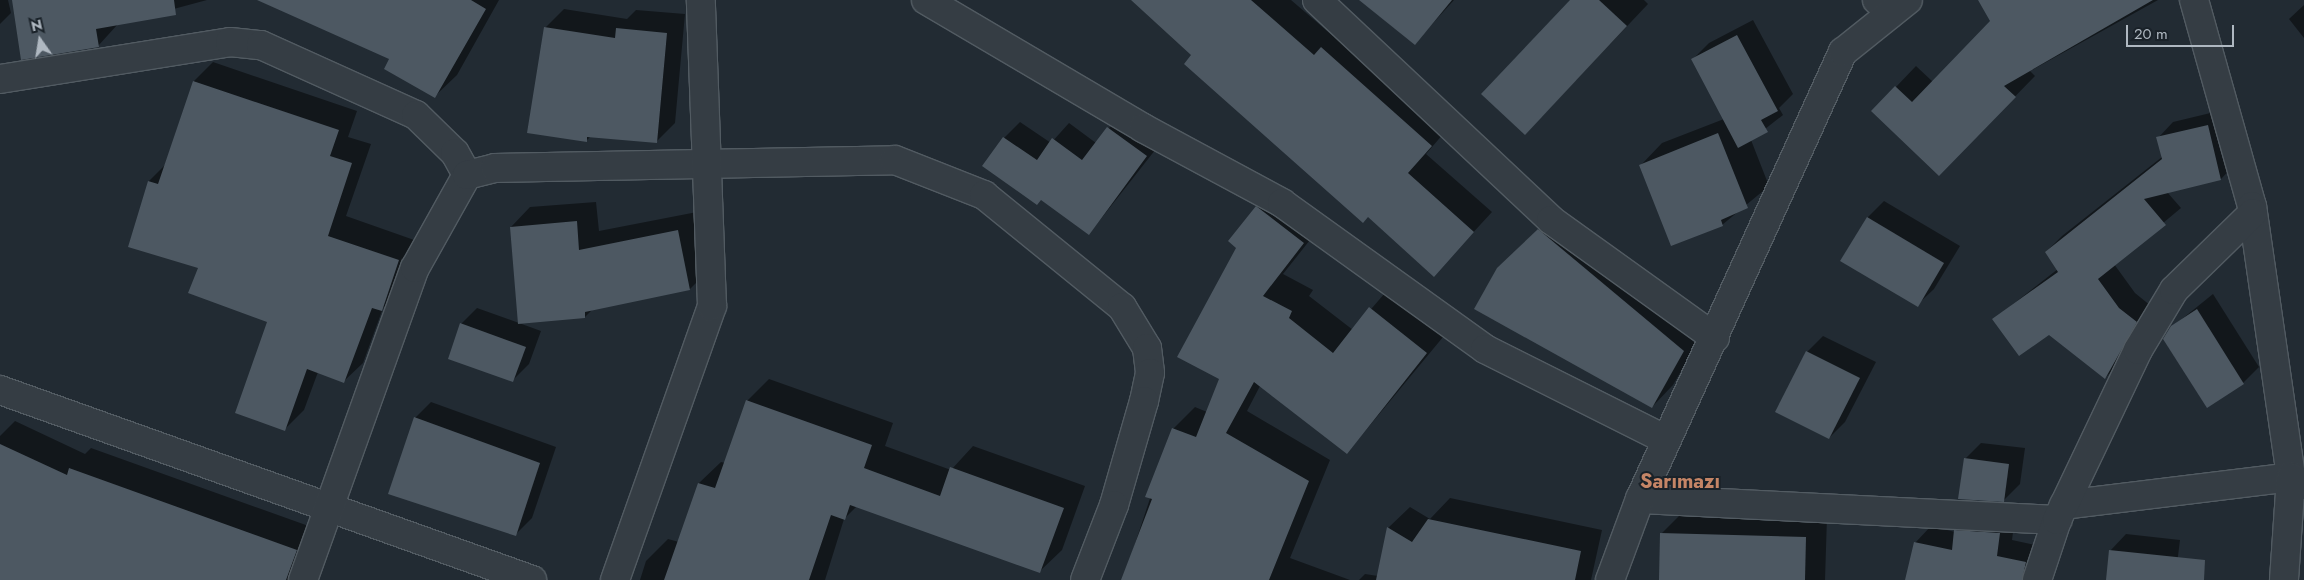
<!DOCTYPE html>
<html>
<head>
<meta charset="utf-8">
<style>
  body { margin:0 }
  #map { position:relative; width:2304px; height:580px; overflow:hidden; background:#222b33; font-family:Jost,sans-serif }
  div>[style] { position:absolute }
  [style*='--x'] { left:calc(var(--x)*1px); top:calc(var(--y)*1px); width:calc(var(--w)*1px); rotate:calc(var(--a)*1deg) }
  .shadow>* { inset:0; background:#0007 }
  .building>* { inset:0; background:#4d5862 }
  .roads { filter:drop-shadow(1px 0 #525b62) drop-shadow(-1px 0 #525b62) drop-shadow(0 1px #525b62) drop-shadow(0 -1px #525b62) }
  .minor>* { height:28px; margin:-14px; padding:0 14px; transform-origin:14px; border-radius:14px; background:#353d44 }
  .tertiary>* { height:28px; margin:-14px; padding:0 14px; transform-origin:14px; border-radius:14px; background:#353d44 }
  span { translate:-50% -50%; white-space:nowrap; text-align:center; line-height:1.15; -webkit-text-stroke:4px #1a2229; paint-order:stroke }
  .district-label { font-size:20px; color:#c58566; font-weight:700 }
  .north { position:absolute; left:15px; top:15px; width:50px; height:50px; -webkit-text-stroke:4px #1a2229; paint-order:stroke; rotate:347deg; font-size:14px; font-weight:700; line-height:20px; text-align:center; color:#afb8c1 }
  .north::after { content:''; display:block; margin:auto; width:18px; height:22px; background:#afb8c1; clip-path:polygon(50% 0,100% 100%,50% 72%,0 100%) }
  .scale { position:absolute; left:2126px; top:25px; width:108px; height:22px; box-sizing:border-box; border:2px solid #afb8c1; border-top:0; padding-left:6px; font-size:15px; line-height:18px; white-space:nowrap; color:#afb8c1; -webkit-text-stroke:4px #1a2229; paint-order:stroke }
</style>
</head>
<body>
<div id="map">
  <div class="shadow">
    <div style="clip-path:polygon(0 0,8px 0,11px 13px,0 24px)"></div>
    <div style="clip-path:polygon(20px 0,207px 0,118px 24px,98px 46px)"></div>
    <div style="clip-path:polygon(297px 0,499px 0,457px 75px,435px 96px,391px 59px)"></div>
    <div style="clip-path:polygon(1152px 0,1291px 0,1333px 36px,1341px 29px,1450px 126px,1426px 154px,1492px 212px,1434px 275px,1193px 55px)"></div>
    <div style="clip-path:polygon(1371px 0,1454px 0,1415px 43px)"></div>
    <div style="clip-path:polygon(1571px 0,1644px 0,1648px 4px,1546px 112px)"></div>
    <div style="clip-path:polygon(2005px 0,2158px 0,2030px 71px,2035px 76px,1959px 154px,1873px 111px,1916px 66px,1933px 82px,1992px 22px)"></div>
    <div style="clip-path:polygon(2304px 5px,2304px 38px,2289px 19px)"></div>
    <div style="clip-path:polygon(564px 9px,627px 19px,636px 10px,685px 14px,675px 123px,656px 142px,591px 136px,586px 141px,545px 28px)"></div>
    <div style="clip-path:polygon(1753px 20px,1793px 94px,1779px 108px,1783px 115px,1751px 140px,1769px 186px,1722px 225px,1641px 165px,1662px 143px,1724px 119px,1693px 59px,1709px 43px)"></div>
    <div style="clip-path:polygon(213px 62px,357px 111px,348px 137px,371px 144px,346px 216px,417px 241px,401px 290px,383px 308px,363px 363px,343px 382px,318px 372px,304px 410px,285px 429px,269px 321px,199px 267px,129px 246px,149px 181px,165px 165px,194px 81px)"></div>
    <div style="clip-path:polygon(2223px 110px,2236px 163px,2221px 179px,2167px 192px,2181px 208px,2114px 264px,2135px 293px,2151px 306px,2121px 362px,2105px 378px,2050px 334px,1994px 319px,2058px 269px,2046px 252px,2062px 236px,2162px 157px,2158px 138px,2173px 122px)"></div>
    <div style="clip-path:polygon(1124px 111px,1163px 140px,1089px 234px,1004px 138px,1020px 122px,1051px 143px,1069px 123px,1096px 143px)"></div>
    <div style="clip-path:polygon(1278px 186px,1325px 221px,1283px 274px,1313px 290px,1309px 296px,1353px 330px,1391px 286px,1448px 331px,1347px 453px,1260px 386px,1247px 411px,1330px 460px,1290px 558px,1350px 580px,1123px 580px,1173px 429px,1195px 407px,1207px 412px,1220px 379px,1238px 247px,1257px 207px)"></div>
    <div style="clip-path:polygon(1884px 201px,1960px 246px,1934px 289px,1917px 305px,1842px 260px,1868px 217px)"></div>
    <div style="clip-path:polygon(596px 202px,599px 231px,697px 212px,709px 270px,690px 289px,593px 309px,585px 317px,519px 323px,541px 331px,529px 364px,513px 380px,461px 324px,477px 308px,519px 323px,511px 227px,530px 207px)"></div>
    <div style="clip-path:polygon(1560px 208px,1705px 329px,1673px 385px,1652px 407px,1521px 246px)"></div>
    <div style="clip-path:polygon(2213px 294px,2259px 367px,2243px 383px,2172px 327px)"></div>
    <div style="clip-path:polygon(1823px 336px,1876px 362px,1845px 422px,1829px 438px,1807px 352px)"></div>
    <div style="clip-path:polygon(769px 379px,893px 423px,885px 446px,951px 470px,973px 446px,1085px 486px,1062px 550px,1040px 571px,857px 506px,844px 519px,825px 580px,640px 580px,646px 561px,668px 539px,679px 542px,699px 483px,721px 462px,725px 463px,747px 401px)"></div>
    <div style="clip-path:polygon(431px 402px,556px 447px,532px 518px,516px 534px,415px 418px)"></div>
    <div style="clip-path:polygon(15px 421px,85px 454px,91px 448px,317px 529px,299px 580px,0 580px,0 436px)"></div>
    <div style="clip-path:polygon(1981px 443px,2025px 448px,2020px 484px,2004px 500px,1965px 459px)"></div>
    <div style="clip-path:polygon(1450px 498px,1602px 530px,1591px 580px,1359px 580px,1365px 574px,1378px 576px,1388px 528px,1410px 507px,1430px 519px)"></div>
    <div style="clip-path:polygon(1683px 512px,1827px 516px,1825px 580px,1660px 580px,1661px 534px)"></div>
    <div style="clip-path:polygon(1972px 515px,2015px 517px,2012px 540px,2035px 545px,2026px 580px,1907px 580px,1915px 543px,1931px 526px,1955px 532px)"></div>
    <div style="clip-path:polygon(2126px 534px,2180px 540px,2175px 580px,2107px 580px,2110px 551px)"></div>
  </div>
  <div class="building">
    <div style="clip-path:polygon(12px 0,174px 0,176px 15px,96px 29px,99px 47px,21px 60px)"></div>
    <div style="clip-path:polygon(257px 0,471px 0,486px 9px,435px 98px,384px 69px,389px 59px)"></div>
    <div style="clip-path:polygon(1131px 0,1251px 0,1314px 55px,1321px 47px,1432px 146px,1408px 173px,1474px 232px,1434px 277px,1368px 217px,1363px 223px,1184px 64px,1191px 55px)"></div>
    <div style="clip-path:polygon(1359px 0,1452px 0,1415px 45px)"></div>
    <div style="clip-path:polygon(1570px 0,1599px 0,1627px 26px,1525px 135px,1481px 94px)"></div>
    <div style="clip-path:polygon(1978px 0,2153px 0,2004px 86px,2016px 97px,1939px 176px,1871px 111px,1895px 86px,1912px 102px,1990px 21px)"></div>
    <div style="clip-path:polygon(544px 27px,615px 38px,616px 28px,667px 33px,657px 143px,587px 137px,587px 142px,527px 133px)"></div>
    <div style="clip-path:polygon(1737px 35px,1778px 111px,1761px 120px,1768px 132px,1738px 148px,1691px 59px)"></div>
    <div style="clip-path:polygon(193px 81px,339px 130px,330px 156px,352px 163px,328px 236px,399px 260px,382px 311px,372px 308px,344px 383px,307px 369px,285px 431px,235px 413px,267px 322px,188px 293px,198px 268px,128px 247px,148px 181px,158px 184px)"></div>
    <div style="clip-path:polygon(2208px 125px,2221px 180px,2144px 199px,2166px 225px,2098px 279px,2119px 308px,2137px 322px,2105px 379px,2049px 335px,2019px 356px,1992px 319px,2058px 272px,2045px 252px,2162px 159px,2156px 137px)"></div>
    <div style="clip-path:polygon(1107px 127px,1147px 156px,1089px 235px,1041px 200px,1037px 205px,982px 166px,1003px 137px,1037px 160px,1052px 138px,1082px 160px)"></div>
    <div style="clip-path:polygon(1718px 133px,1748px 208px,1721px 220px,1723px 226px,1671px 246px,1639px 165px)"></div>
    <div style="clip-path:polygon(1256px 206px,1304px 243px,1263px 296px,1292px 311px,1289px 318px,1333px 353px,1369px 307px,1427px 353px,1347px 454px,1254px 382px,1226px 433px,1309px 481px,1269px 580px,1121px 580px,1152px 499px,1145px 497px,1172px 428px,1196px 437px,1219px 379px,1177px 357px,1236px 248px,1228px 241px)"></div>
    <div style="clip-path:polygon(1867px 217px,1944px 263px,1918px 307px,1840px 261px)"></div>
    <div style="clip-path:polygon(577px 221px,579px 250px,678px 230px,690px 290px,585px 312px,585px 318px,518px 324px,510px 227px)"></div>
    <div style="clip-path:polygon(1538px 229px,1684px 351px,1652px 408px,1474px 309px,1497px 268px)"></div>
    <div style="clip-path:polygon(2197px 309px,2244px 384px,2207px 408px,2163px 339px,2171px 326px)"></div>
    <div style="clip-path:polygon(460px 323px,526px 347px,513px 382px,448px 359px)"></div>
    <div style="clip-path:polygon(1806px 351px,1860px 378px,1829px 439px,1775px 412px)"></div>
    <div style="clip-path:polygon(746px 400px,872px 445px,864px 468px,940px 496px,950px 467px,1064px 508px,1040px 573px,850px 505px,845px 520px,831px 515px,809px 580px,664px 580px,698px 483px,715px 488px)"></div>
    <div style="clip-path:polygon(414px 417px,540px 463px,516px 536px,388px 494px)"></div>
    <div style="clip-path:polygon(0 444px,67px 475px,69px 468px,297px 550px,286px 580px,0 580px)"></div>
    <div style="clip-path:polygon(1964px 458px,2009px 464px,2004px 502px,1958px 499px)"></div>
    <div style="clip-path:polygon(1428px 519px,1581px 551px,1575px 580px,1376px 580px,1387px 527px,1412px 542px)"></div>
    <div style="clip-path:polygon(1954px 530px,2000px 533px,1997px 556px,2026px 562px,2022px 580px,1905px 580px,1914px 542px,1952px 550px)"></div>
    <div style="clip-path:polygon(1660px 533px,1806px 537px,1805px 580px,1659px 580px)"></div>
    <div style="clip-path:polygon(2109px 550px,2205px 560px,2204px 580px,2106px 580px)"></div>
  </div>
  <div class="roads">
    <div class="minor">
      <div style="--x:926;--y:0;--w:252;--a:30.5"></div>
      <div style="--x:1143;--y:128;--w:158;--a:28.3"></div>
      <div style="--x:1282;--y:203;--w:250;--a:35.7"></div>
      <div style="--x:1485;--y:349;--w:203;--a:26.6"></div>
      <div style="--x:1317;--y:0;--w:321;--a:43.2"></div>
      <div style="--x:1551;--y:220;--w:202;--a:35.7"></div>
      <div style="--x:1877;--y:0;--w:19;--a:43"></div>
      <div style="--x:2194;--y:0;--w:214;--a:74.3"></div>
      <div style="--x:2252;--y:206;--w:274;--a:81.8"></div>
      <div style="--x:2291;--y:477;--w:15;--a:32"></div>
      <div style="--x:0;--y:79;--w:233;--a:-9.1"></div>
      <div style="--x:230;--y:42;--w:31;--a:6"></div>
      <div style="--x:261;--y:45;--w:170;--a:24.3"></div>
      <div style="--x:416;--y:115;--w:54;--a:44.3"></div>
      <div style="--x:455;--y:153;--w:25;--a:61"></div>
      <div style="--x:0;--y:390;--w:565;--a:19.65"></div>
      <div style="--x:1640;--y:499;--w:418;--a:2.9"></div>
      <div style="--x:2064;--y:505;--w:229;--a:-7"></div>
      <div style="--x:2291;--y:477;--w:103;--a:93.9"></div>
      <div style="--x:303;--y:580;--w:331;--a:-70.3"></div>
      <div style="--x:415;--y:268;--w:107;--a:-60.8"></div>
      <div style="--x:467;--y:175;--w:29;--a:-14"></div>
      <div style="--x:495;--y:168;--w:400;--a:-1.1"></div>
      <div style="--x:895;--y:160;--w:96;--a:21.5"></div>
      <div style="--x:984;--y:195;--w:178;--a:39.1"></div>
      <div style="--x:1122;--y:307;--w:48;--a:58.6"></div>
      <div style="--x:1147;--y:348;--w:25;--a:83"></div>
      <div style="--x:1150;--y:373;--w:29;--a:102"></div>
      <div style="--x:1144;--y:401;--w:108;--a:106.1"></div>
      <div style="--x:1114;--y:505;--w:80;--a:111.1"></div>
      <div style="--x:615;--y:580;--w:291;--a:-70.5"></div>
      <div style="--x:712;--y:306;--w:306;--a:-92.1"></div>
      <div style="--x:2037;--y:580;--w:63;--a:-71.6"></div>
      <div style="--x:2057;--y:520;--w:188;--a:-64.5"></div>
      <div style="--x:2138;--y:350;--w:70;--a:-59"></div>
      <div style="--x:2174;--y:290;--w:110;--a:-44.3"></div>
    </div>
    <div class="tertiary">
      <div style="--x:1610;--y:580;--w:86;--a:-69.7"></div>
      <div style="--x:1640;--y:499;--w:491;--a:-65.6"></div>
      <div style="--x:1843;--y:52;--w:83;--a:-38.7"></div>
    </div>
  </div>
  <div class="district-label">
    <span style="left:1680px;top:481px">Sarımazı</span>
  </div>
  <div class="north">N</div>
  <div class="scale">20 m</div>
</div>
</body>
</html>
